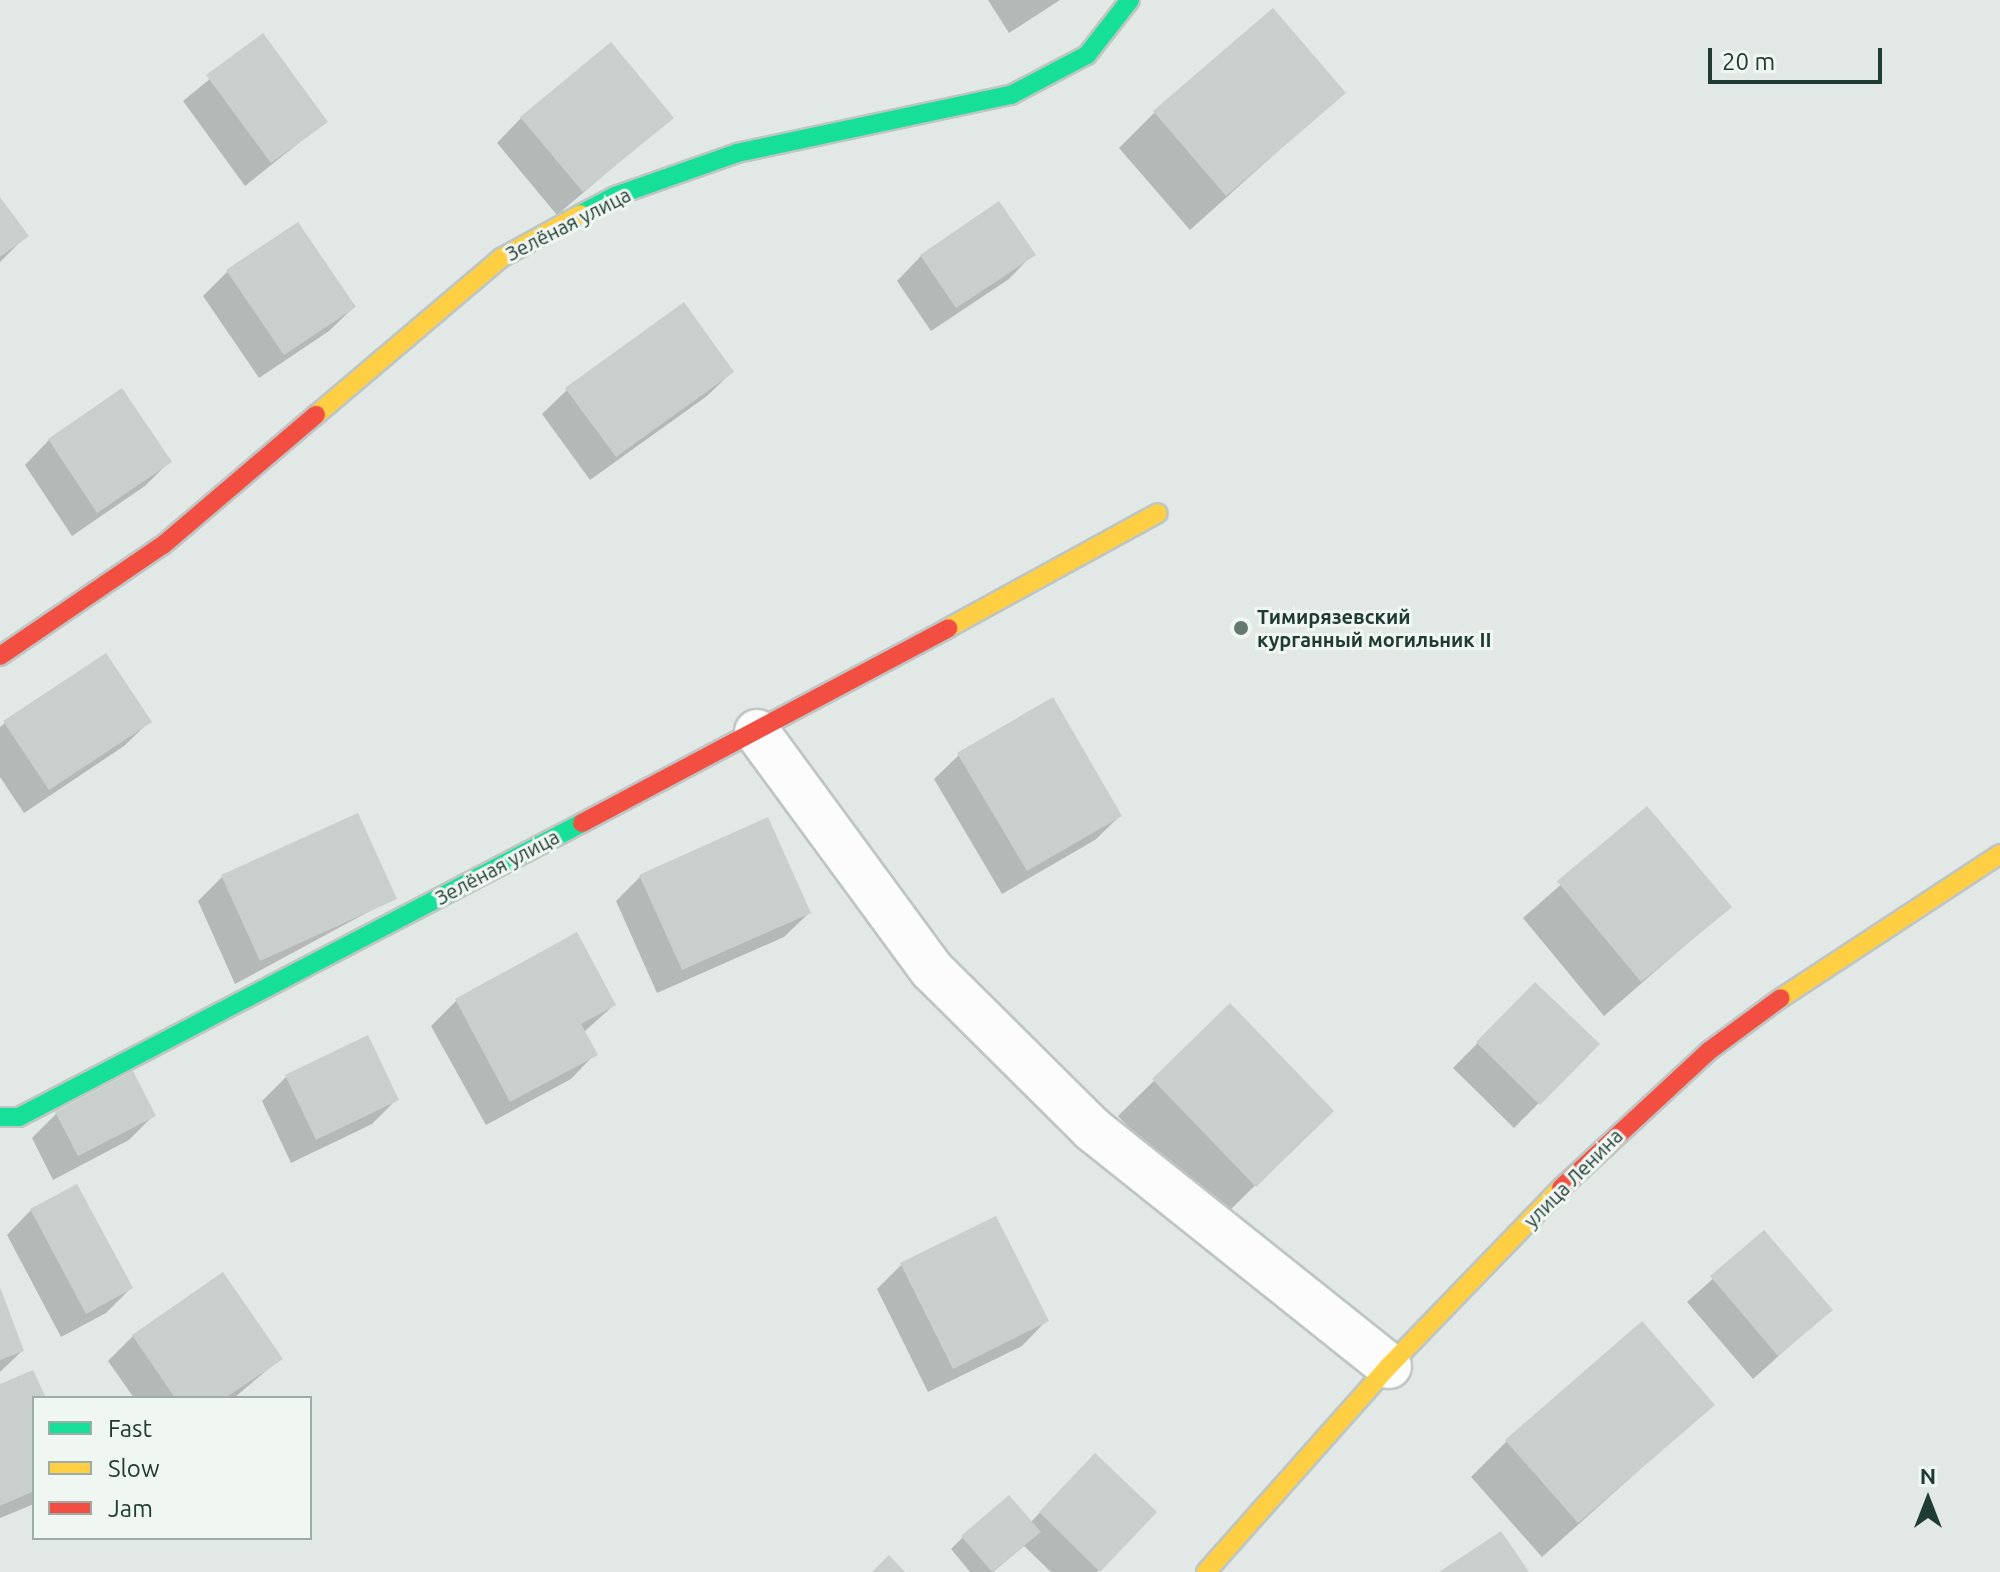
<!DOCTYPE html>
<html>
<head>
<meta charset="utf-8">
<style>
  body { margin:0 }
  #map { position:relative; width:2000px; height:1572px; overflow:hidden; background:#e2e8e5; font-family:Ubuntu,sans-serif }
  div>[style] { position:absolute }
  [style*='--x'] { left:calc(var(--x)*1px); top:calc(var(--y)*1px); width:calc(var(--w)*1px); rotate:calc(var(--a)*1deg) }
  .shadow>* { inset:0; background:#0003 }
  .building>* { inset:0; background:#c9cfcc }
  .roads { filter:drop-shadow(2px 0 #bfc5c2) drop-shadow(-2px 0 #bfc5c2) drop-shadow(0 2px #bfc5c2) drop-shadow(0 -2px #bfc5c2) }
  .street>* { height:44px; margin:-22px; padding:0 22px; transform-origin:22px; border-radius:22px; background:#fbfcfb }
  .fast>* { height:18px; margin:-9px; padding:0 9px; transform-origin:9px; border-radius:9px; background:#16e098 }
  .slow>* { height:18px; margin:-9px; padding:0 9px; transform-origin:9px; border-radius:9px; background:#ffcf43 }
  .jam>* { height:18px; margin:-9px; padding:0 9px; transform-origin:9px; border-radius:9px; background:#f24e42 }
  .dots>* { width:22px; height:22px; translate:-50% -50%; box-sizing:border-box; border:4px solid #f0f7f3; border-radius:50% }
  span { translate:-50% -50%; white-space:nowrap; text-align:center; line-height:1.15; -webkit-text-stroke:6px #f0f7f3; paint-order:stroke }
  .street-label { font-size:20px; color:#203b33 }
  .poi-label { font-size:20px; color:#203b33; font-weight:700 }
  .left { translate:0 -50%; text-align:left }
  .legend { position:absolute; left:32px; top:1396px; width:280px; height:144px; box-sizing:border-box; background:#f0f7f3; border:2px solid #9daca6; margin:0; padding:10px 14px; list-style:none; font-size:24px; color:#203b33 }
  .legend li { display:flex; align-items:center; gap:16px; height:40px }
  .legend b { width:40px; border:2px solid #9daca6 }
  .north { position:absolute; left:1888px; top:1460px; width:80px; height:80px; -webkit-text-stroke:6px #f0f7f3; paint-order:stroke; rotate:0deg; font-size:22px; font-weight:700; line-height:32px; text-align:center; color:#203b33 }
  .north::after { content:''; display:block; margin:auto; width:28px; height:36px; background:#203b33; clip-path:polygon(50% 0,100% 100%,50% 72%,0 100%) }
  .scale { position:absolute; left:1708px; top:48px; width:174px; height:36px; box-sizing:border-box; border:4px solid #203b33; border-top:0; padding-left:10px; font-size:24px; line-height:28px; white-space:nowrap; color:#203b33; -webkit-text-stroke:6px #f0f7f3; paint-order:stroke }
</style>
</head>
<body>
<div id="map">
  <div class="shadow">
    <div style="clip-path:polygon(988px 0,1060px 0,1009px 33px)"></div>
    <div style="clip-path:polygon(262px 36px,325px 122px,245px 186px,183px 101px)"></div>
    <div style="clip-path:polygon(1344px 92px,1190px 230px,1119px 148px,1155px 112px)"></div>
    <div style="clip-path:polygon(521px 118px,671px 118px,557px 215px,497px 143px)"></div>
    <div style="clip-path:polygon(0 201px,26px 236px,0 262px)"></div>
    <div style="clip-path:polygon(1033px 254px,1009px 279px,931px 331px,897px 281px,921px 256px)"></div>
    <div style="clip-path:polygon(227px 272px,354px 307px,329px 331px,259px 378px,203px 296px)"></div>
    <div style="clip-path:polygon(732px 372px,707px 396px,590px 480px,542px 414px,567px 390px)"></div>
    <div style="clip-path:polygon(49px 440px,169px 462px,145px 486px,72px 536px,25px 465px)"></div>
    <div style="clip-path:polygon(149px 722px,124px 746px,24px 813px,0 777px,0 727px,5px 723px)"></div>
    <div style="clip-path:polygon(959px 755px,1120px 816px,1095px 840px,1002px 894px,934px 779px)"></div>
    <div style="clip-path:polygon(1647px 809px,1729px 907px,1604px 1016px,1523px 918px)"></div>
    <div style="clip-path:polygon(222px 877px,394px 898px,235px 984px,198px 901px)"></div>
    <div style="clip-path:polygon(640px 877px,809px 913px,784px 937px,657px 993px,616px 901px)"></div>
    <div style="clip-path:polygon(576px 935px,614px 1005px,584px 1032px,595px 1054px,571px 1079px,486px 1125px,431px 1026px,456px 1001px)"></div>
    <div style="clip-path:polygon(1535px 985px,1597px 1044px,1514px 1128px,1453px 1068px)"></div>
    <div style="clip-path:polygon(1230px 1006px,1295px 1146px,1219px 1221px,1118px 1116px)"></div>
    <div style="clip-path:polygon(286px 1077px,396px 1100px,372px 1124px,291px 1163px,262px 1101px)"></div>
    <div style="clip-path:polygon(56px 1114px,154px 1115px,129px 1140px,53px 1180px,32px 1138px)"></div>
    <div style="clip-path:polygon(31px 1210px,131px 1288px,106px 1313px,61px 1337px,7px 1235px)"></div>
    <div style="clip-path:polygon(1764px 1233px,1830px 1310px,1753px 1379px,1687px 1302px)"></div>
    <div style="clip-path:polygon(901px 1265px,1046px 1321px,1022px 1346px,928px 1392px,877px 1289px)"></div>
    <div style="clip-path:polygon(223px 1275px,280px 1359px,234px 1398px,134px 1398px,108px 1361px,133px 1336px)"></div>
    <div style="clip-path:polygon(0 1292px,22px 1351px,0 1372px)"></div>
    <div style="clip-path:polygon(0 1386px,44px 1398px,34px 1398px,34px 1504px,0 1518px)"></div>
    <div style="clip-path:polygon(1712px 1405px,1542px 1557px,1471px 1477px,1507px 1441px)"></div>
    <div style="clip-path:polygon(1071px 1480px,1154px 1512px,1097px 1572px,1051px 1572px,1024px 1546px,993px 1572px,970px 1572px,951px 1549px,963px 1537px,1030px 1523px)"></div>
  </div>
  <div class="building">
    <div style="clip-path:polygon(1273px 8px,1346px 93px,1226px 196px,1153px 111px)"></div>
    <div style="clip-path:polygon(263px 33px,328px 122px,271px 163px,206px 75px)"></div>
    <div style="clip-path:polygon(611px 42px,674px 118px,583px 192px,520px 117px)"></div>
    <div style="clip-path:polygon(0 197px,29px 236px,0 257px)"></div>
    <div style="clip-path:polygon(999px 201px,1036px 255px,956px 308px,920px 255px)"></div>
    <div style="clip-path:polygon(298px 222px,356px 307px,284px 355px,226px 270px)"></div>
    <div style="clip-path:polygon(684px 302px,734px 372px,616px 457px,565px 388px)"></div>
    <div style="clip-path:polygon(122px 388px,172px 462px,97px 513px,48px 439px)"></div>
    <div style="clip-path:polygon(106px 653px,152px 722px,49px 790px,3px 721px)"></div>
    <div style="clip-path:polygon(1053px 697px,1122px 816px,1027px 871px,957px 753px)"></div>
    <div style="clip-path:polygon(1647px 806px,1732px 907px,1641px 982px,1557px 881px)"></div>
    <div style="clip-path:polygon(358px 813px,397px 899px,260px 961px,221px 875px)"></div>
    <div style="clip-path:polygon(768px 817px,811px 913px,682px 970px,639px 875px)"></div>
    <div style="clip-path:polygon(577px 932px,616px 1005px,581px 1024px,598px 1055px,510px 1102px,455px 999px)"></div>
    <div style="clip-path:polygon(1535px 982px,1600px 1044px,1540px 1105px,1476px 1042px)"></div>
    <div style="clip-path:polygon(1230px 1003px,1334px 1111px,1256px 1187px,1152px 1079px)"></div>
    <div style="clip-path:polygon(368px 1035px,399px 1100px,316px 1140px,285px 1075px)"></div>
    <div style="clip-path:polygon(133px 1071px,156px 1116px,78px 1156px,55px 1112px)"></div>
    <div style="clip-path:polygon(77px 1184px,133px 1288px,86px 1314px,30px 1209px)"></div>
    <div style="clip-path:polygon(996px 1216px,1049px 1321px,953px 1369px,900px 1263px)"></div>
    <div style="clip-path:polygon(1764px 1230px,1833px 1310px,1778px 1356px,1710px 1276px)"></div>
    <div style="clip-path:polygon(223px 1272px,283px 1359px,225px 1398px,175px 1398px,132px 1335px)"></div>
    <div style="clip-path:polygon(0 1287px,24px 1351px,0 1360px)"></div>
    <div style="clip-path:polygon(1642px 1321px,1715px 1405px,1578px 1523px,1505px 1440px)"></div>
    <div style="clip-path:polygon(33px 1370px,46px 1398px,34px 1398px,34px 1491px,0 1506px,0 1384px)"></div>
    <div style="clip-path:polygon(1095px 1453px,1157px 1512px,1100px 1572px,1039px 1512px)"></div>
    <div style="clip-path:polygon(1009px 1495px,1041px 1532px,992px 1572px,961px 1536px)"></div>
    <div style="clip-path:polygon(1501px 1531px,1529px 1572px,1439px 1572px)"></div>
    <div style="clip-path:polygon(889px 1555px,905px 1572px,872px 1572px)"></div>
  </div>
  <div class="roads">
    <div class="street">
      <div style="--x:757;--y:732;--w:295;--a:53.7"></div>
      <div style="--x:932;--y:970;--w:226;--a:44.8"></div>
      <div style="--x:1092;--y:1129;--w:380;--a:38.6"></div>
    </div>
    <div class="fast">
      <div style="--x:581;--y:214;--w:38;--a:-28"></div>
      <div style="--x:615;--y:196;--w:129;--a:-19.4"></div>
      <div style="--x:737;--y:153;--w:280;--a:-12"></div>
      <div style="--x:1011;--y:95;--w:86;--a:-27.8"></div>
      <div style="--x:1087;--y:55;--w:70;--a:-52"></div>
      <div style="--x:0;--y:1117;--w:19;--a:0"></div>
      <div style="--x:19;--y:1117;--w:635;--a:-27.57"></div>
    </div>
    <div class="slow">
      <div style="--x:316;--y:415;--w:243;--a:-40.3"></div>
      <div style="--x:501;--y:258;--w:91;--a:-28.8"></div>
      <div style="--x:948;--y:628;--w:239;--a:-28.7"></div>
      <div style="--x:1781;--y:998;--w:262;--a:-33.3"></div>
      <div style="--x:1206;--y:1572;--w:276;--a:-48.4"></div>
      <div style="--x:1389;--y:1366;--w:248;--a:-46"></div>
    </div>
    <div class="jam">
      <div style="--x:0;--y:656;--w:197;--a:-34.3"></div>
      <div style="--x:163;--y:545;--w:201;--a:-40.4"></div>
      <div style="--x:582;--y:823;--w:415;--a:-28"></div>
      <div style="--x:1561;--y:1188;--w:202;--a:-42.8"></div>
      <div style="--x:1709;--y:1051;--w:89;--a:-36.4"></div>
    </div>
  </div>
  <div class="dots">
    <div style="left:1241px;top:628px;background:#647871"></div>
  </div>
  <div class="street-label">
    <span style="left:568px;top:224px;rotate:-27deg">Зелёная улица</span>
    <span style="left:497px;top:867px;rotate:-28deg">Зелёная улица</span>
    <span style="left:1573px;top:1178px;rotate:-45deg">улица Ленина</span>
  </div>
  <div class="poi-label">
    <span class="left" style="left:1257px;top:628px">Тимирязевский<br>курганный могильник II</span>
  </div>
  <ul class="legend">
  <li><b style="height:10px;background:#16e098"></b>Fast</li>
  <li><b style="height:10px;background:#ffcf43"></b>Slow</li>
  <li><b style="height:10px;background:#f24e42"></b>Jam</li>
  </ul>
  <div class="north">N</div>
  <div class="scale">20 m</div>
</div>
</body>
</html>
